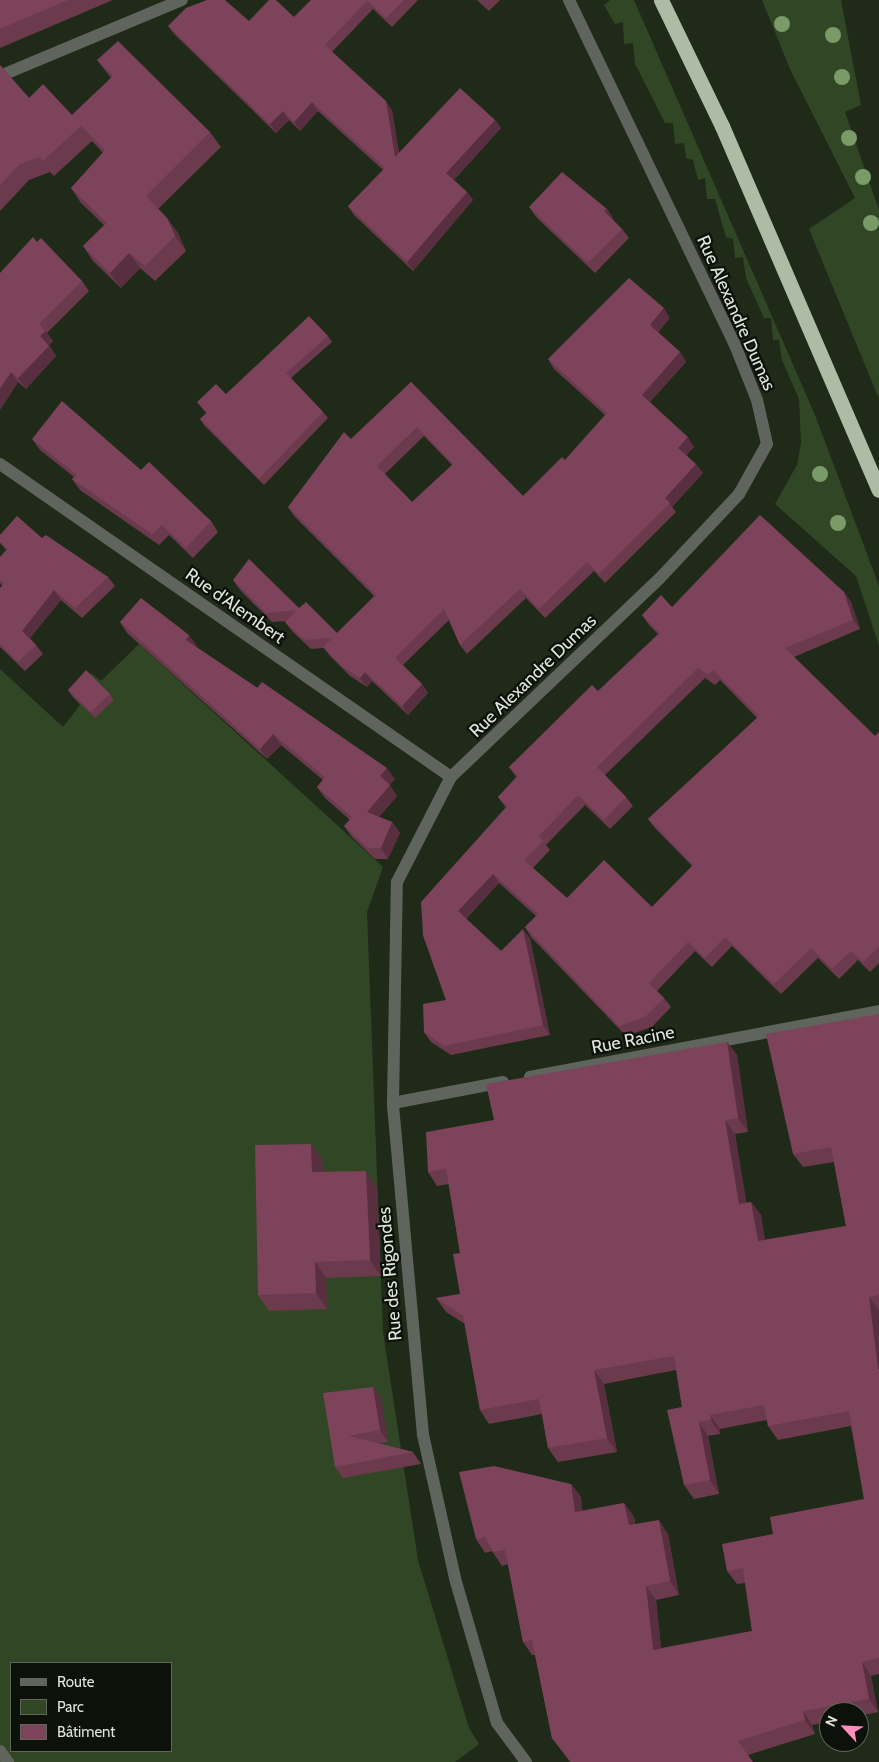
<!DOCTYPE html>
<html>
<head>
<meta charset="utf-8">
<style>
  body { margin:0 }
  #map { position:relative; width:879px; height:1762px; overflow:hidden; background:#1f2a19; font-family:Cabin,sans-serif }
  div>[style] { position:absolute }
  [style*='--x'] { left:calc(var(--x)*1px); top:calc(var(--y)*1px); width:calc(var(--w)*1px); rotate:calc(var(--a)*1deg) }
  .green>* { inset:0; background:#314625 }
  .minor>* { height:12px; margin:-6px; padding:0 6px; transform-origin:6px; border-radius:6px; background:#5f655c }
  .highway>* { height:15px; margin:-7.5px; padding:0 7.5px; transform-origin:7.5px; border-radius:7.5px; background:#aebca6 }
  .trees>* { width:16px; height:16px; margin:-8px; border-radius:50%; background:#7a9a68 }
  .wall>* { inset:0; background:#6b3a4d }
  .shaded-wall>* { inset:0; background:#572f3f }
  .building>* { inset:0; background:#7c435a }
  span { translate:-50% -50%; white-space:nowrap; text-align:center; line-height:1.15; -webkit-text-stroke:4.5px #0c110a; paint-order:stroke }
  .street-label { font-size:18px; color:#dee5da }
  .legend { position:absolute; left:10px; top:1662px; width:162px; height:90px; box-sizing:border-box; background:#0c110a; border:1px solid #60665d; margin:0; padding:6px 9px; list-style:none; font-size:15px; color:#dee5da }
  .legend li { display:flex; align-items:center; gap:10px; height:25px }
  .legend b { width:25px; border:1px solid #60665d }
  .north { position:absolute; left:819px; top:1702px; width:50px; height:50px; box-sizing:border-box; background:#0c110a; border:1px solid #60665d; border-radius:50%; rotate:295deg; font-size:14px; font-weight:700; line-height:20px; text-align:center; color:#dee5da }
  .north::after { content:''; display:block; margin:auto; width:18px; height:22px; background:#fe8ebc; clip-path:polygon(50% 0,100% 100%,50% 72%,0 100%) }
</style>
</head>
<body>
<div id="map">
  <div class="green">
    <div style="clip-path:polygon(610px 0,634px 0,815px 415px,879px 586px,879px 646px,856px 576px,775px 504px,797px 465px,801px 443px,799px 399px,782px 360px,779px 340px,773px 340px,771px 318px,764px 318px,746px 278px,743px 257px,735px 258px,733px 239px,726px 237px,715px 199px,707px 199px,705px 178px,698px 180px,693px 160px,686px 158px,684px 143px,675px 144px,673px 123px,665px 123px,635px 64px,633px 43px,624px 44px,623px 22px,615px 24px,604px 5px)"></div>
    <div style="clip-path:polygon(762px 0,841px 0,861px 105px,845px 112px,879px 210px,879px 399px,809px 229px,855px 198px,790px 69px)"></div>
    <div style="clip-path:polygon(evenodd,139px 644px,383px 867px,367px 912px,383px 1332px,418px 1560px,469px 1728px,479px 1744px,455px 1762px,0 1762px,0 669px,63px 727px,80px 705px,72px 696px,91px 673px,101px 681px,139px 644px,11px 1663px,171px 1663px,171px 1751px,11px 1751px,11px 1663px)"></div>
  </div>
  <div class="minor">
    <div style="--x:0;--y:76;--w:197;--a:-22.7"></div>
    <div style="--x:0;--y:464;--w:549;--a:34.76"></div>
    <div style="--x:530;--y:1077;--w:355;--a:-10.7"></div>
    <div style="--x:393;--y:1103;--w:112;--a:-10.8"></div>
    <div style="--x:0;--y:1751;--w:14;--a:54"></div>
    <div style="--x:526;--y:1762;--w:49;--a:-126.6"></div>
    <div style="--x:497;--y:1723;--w:151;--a:-106.2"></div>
    <div style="--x:455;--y:1578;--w:147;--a:-102.6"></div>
    <div style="--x:423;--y:1435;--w:333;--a:-95.2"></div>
    <div style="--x:393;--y:1103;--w:221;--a:-89"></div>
    <div style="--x:397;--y:882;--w:118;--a:-62.8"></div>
    <div style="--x:451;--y:777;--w:287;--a:-43.6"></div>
    <div style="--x:659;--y:579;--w:117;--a:-46.7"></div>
    <div style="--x:739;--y:494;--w:57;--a:-60.8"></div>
    <div style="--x:767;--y:444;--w:45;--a:-102.8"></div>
    <div style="--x:757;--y:400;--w:59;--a:-111.8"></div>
    <div style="--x:735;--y:345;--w:383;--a:-115.7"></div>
  </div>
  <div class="highway">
    <div style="--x:661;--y:0;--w:140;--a:64.2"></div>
    <div style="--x:722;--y:126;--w:396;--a:66.7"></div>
  </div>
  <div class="trees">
    <div style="left:782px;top:24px"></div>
    <div style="left:833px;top:35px"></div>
    <div style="left:842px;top:77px"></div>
    <div style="left:849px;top:138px"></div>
    <div style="left:863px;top:177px"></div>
    <div style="left:871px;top:223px"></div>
    <div style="left:820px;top:474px"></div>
    <div style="left:838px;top:523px"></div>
  </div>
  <div class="wall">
    <div style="clip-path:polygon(0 0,113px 0,0 48px)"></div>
    <div style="clip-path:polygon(311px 0,418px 0,392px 27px,373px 9px,332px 52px,392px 110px,399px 153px,495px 120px,501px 128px,454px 180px,467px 192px,473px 200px,413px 271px,354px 215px,348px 206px,383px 170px,318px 111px,300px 131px,289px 120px,276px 133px,174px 34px,168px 26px,249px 21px,294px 17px)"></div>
    <div style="clip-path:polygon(477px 0,500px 0,489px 11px)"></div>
    <div style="clip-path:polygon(97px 60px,210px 132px,221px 147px,158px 209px,167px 218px,178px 233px,186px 251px,155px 281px,140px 268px,121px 288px,93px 261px,83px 246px,104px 225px,81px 203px,71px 188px,103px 153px,92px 141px,54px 176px,50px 172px,29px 180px,0 211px,0 65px,29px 98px,72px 115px,111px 78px)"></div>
    <div style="clip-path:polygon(529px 207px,607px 209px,613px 218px,612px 219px,622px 229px,629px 238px,595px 273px,536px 217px)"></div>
    <div style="clip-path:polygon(37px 242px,82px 281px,89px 291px,47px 333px,53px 341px,49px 345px,56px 356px,26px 389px,18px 382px,0 410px)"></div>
    <div style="clip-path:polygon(evenodd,670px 318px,658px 332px,680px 352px,686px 362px,650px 402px,694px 447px,686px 455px,703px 473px,672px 507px,676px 512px,605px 583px,594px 571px,545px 618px,526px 598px,467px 654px,460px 645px,449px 620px,403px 665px,422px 684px,428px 693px,408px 715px,372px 681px,367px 687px,350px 676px,330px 656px,324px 648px,311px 649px,292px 631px,285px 622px,287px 621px,272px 622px,240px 590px,233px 580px,299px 608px,337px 633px,374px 596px,294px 516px,288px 507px,351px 439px,411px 382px,523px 496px,565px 460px,605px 415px,554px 369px,548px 359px,670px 318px,424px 436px,452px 465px,412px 502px,385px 474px,424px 436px)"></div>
    <div style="clip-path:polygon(328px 336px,332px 342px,291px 378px,323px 412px,328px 418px,264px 485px,204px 425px,200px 419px,206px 413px,197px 402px,226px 394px)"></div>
    <div style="clip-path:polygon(32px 439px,141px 470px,211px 521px,218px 532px,193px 558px,169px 535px,159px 545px,80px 490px,72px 479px,74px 477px,40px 450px)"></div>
    <div style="clip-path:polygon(0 535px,42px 538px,108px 577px,115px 586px,82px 618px,61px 600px,30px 638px,36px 645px,43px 654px,25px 671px,0 647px,0 588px,2px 586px,0 583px,0 557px,6px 550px,0 543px)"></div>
    <div style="clip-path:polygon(evenodd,844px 592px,851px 602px,860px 629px,794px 657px,875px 736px,879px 732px,879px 963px,870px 972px,858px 960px,839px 979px,818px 958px,781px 994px,732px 946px,712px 967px,695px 951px,657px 991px,664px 998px,671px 1007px,652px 1027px,626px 1036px,531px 937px,525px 927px,536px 916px,499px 883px,466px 919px,501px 951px,530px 938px,550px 1035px,451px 1055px,431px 1042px,424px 1032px,446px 1000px,423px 935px,506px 808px,498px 797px,516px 777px,509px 767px,598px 691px,658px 634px,649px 625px,642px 615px,672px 607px,844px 592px,705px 678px,715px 685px,720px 680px,757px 718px,648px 819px,655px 828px,692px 866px,652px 907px,567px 898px,533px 868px,550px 850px,546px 845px,585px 805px,610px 829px,633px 806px,626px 797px,605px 775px,705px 678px)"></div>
    <div style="clip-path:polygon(120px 622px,197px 646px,196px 647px,395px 779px,389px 785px,397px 796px,379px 817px,392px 822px,400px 833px,388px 859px,375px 859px,352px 837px,344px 826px,350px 820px,325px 798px,317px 787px,323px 780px,281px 745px,267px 759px,127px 633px)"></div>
    <div style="clip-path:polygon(68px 690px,110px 694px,114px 700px,95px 718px,72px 696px)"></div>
    <div style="clip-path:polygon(879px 1014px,879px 1674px,871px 1676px,878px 1712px,859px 1716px,859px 1712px,829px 1712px,829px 1722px,812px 1725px,815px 1734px,748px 1755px,753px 1762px,570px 1762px,552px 1738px,535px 1655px,532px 1655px,523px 1642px,508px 1564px,502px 1566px,492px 1551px,485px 1553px,476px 1539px,571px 1484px,581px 1497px,582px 1511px,624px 1503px,634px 1517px,635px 1524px,668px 1534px,679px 1595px,656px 1600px,661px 1648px,752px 1631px,745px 1583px,737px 1584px,727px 1571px,773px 1534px,864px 1499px,851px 1426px,778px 1440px,768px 1426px,767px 1420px,720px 1429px,720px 1434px,708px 1436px,719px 1494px,694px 1499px,684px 1485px,682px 1407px,676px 1370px,604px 1384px,617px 1452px,558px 1462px,548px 1448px,542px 1414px,489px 1424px,480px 1410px,465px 1324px,446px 1312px,436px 1298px,460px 1294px,460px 1253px,449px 1184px,437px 1186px,428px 1172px,494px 1120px,727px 1042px,737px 1055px,748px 1132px,735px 1134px,746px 1203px,751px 1202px,761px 1215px,765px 1240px,846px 1226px,834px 1162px,803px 1167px,793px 1154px)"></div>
    <div style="clip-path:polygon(322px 1159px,323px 1172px,377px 1187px,381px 1276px,326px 1278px,327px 1309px,269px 1311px,258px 1295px)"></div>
    <div style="clip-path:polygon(373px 1387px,381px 1398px,388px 1442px,378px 1443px,413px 1452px,421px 1464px,343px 1478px,335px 1467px)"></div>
  </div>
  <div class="shaded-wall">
    <div style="clip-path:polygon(386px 101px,392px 110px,401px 166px,395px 157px)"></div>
    <div style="clip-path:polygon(312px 102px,318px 111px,300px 131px,294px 122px)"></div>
    <div style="clip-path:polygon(283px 111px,289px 120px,276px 133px,270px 124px)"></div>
    <div style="clip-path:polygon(495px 120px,501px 128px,452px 182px,446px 173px)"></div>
    <div style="clip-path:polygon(467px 192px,473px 200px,413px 271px,407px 262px)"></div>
    <div style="clip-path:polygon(607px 209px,613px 218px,611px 221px,604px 211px)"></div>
    <div style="clip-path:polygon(167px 218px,178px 233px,186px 251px,175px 236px)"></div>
    <div style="clip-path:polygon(129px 253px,140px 268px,121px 288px,110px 273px)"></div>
    <div style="clip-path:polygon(664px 308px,670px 318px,657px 334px,650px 325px)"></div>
    <div style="clip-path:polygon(45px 331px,53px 341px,48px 347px,40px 336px)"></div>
    <div style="clip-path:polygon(49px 346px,56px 356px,26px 389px,18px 378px)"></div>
    <div style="clip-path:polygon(680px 352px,686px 362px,648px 404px,642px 395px)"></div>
    <div style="clip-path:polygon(11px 372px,18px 382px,0 410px,0 389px)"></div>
    <div style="clip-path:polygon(688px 437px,694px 447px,685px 457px,678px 448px)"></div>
    <div style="clip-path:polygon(696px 464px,703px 473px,672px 507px,665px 498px)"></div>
    <div style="clip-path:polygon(54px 590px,61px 600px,28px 640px,22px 631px)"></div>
    <div style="clip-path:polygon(844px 592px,851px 602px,860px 629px,853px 620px)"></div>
    <div style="clip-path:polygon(189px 635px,197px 646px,193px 651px,186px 640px)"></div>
    <div style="clip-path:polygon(365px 672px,372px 681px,367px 687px,360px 678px)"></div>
    <div style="clip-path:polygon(422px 684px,428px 693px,408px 715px,402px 706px)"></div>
    <div style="clip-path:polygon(273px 734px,281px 745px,267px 759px,260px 749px)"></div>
    <div style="clip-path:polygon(387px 768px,395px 779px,388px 787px,380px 776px)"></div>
    <div style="clip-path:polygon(390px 785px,397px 796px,374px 822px,367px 812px)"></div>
    <div style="clip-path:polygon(392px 822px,400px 833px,388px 859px,381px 848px)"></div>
    <div style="clip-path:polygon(493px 874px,499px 883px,464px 920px,458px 911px)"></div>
    <div style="clip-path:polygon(523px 929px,530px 938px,550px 1035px,543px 1025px)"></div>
    <div style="clip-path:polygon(727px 1042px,737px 1055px,748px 1132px,738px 1118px)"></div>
    <div style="clip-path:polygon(725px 1120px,735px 1134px,749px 1217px,739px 1204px)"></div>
    <div style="clip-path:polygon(311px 1144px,322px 1159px,323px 1188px,312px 1172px)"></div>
    <div style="clip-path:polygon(366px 1171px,377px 1187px,381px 1276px,370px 1260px)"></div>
    <div style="clip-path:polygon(751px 1202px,761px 1215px,767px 1255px,758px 1241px)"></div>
    <div style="clip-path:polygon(315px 1262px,326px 1278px,327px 1309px,316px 1293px)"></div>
    <div style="clip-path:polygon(869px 1297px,879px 1310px,879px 1370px,878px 1369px)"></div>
    <div style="clip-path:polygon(594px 1370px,604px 1384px,617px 1452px,607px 1438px)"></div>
    <div style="clip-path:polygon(373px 1387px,381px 1398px,388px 1442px,380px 1430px)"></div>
    <div style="clip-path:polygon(710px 1415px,720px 1429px,720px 1434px,711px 1420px)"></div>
    <div style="clip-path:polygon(699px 1422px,708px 1436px,719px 1494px,710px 1480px)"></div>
    <div style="clip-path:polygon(571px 1484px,581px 1497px,584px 1526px,575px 1512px)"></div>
    <div style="clip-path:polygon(624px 1503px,634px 1517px,638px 1539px,629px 1525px)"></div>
    <div style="clip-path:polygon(659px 1520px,668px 1534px,679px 1595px,670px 1581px)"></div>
    <div style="clip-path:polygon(646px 1586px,656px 1600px,663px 1664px,653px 1650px)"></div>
    <div style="clip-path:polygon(862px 1662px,871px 1676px,878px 1712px,869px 1699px)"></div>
    <div style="clip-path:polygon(803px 1711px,812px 1725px,815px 1734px,805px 1720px)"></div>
  </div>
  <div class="building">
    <div style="clip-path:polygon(0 0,68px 0,0 29px)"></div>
    <div style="clip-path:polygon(207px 0,225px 0,249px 21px,269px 0,276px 0,294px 17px,311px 0,404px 0,386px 18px,367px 1px,325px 45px,386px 101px,395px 157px,460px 88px,495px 120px,446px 173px,467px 192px,407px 262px,348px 206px,385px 168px,312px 102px,294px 122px,283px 111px,270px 124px,168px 26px,186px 8px)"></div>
    <div style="clip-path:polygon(118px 41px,210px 132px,146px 196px,167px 218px,175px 236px,145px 266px,129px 253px,110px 273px,83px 246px,107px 223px,71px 188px,105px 150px,81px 126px,43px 161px,40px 157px,19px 165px,0 185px,0 65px,29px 98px,43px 84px,72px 115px,113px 76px,97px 60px)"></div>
    <div style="clip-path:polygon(562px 172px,607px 209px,604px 211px,622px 229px,588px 263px,529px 207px)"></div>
    <div style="clip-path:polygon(33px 237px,37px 242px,41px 238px,82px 281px,39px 324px,45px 331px,40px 336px,49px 346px,18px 378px,11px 372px,0 389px,0 273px)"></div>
    <div style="clip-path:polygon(evenodd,629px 278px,664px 308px,650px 325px,680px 352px,642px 395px,688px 437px,678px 448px,696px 464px,665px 498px,670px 503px,599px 574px,587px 562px,539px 609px,520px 589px,460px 645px,444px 609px,395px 658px,422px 684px,402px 706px,365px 672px,360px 678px,343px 667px,323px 647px,332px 638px,304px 640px,285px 622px,297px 610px,266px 613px,233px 580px,249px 559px,299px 608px,306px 602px,337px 633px,376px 595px,288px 507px,344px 432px,351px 439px,411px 382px,523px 496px,562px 457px,565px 460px,607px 413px,548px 359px,629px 278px,417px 427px,453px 464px,412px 502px,377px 466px,417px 427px)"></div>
    <div style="clip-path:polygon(309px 316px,328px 336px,286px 373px,323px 412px,259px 479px,200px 419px,207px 413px,197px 402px,216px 384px,226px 394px)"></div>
    <div style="clip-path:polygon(62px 401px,141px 470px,149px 462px,211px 521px,186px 548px,162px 525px,152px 534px,72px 479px,77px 475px,32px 439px)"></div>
    <div style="clip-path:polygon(evenodd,760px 515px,844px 592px,853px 620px,785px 648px,875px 736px,879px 732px,879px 947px,863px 962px,851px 951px,832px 969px,811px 948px,774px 984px,725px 937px,705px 958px,688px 942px,649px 983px,664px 998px,645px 1017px,619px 1026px,525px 927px,538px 914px,493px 874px,458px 911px,501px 951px,523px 929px,543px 1025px,444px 1046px,424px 1032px,423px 1004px,446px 1000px,423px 935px,421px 902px,507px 806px,498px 797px,518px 776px,509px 767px,592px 685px,598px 691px,660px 633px,642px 615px,661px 595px,672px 607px,760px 515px,698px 668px,708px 675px,713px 670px,759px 716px,648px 819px,693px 865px,652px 907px,604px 860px,567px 898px,524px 860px,543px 841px,539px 836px,578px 795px,604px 820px,626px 797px,597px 767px,698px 668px)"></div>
    <div style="clip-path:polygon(17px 516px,42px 538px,46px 535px,108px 577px,75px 608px,54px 590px,22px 631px,36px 645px,18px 662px,0 644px,0 588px,4px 584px,0 580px,0 557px,8px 549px,0 542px,0 535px)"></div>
    <div style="clip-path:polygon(141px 598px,189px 635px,186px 640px,257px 688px,262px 682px,387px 768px,380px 776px,390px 785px,367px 812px,392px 822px,381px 848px,368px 848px,344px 826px,352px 817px,317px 787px,325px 777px,273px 734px,260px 749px,120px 622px)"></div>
    <div style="clip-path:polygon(86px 670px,110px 694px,91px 712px,68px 690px)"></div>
    <div style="clip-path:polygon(879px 1014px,879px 1295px,869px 1297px,878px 1369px,879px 1369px,879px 1658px,862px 1662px,869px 1699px,803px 1711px,805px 1720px,738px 1741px,753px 1762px,571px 1762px,552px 1738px,532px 1640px,523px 1642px,505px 1550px,493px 1552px,485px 1537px,476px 1539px,459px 1472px,494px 1466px,571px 1484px,575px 1512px,624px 1503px,629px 1525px,659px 1520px,670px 1581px,646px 1586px,653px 1650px,752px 1631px,743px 1568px,727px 1571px,722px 1544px,773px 1534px,770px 1517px,864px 1499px,849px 1411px,768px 1426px,764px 1405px,710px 1415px,711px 1420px,699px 1422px,710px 1480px,684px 1485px,667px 1410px,682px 1407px,674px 1356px,594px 1370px,607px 1438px,548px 1448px,539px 1399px,480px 1410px,463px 1316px,436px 1298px,460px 1294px,453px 1254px,460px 1253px,446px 1169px,428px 1172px,426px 1132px,494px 1120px,486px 1084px,727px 1042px,738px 1118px,725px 1120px,739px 1204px,751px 1202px,758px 1241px,846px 1226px,831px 1147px,793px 1154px,766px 1034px)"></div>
    <div style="clip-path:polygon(311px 1144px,312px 1172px,366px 1171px,370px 1260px,315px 1262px,316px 1293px,258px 1295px,255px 1145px)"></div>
    <div style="clip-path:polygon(373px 1387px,380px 1430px,349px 1436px,413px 1452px,335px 1467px,323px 1393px)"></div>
  </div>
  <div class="street-label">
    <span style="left:736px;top:313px;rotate:66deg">Rue Alexandre Dumas</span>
    <span style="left:235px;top:606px;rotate:35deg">Rue d'Alembert</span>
    <span style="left:533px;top:676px;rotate:-44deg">Rue Alexandre Dumas</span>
    <span style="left:633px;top:1040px;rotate:-11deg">Rue Racine</span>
    <span style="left:390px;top:1274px;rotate:-95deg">Rue des Rigondes</span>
  </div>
  <ul class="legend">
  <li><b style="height:6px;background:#5f655c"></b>Route</li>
  <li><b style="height:14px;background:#314625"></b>Parc</li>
  <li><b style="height:14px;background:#7c435a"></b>Bâtiment</li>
  </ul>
  <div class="north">N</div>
</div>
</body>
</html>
